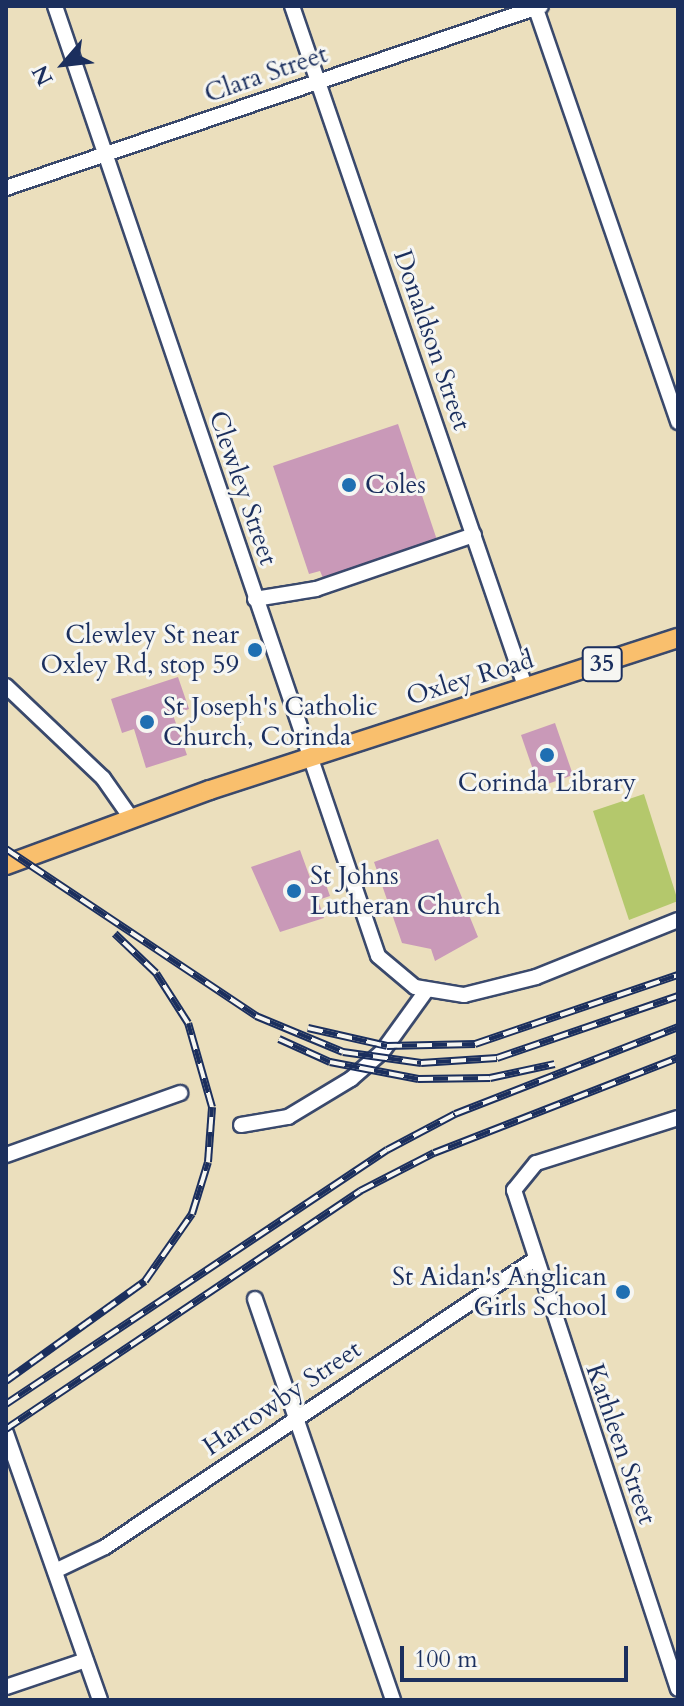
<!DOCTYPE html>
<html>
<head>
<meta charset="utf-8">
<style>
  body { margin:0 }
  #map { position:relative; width:684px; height:1706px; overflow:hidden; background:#ebdfbd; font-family:Cardo,serif }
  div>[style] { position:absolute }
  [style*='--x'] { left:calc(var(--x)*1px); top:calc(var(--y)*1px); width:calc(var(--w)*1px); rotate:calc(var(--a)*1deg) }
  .green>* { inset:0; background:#b4c86c }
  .building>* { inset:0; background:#c999b8 }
  .roads { filter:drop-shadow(2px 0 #3a496c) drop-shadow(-2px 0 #3a496c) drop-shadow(0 2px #3a496c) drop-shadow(0 -2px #3a496c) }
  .minor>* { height:14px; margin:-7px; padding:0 7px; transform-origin:7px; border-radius:7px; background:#fff }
  .major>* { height:18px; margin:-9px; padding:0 9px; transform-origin:9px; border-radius:9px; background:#f9bf6d }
  .rail>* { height:8px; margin-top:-4px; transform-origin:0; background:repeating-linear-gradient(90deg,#f6f6f2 0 15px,#1b2f5e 0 30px); box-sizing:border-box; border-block:2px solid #1b2f5e }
  .dots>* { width:22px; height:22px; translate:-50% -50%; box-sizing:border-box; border:4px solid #f6f6f2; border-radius:50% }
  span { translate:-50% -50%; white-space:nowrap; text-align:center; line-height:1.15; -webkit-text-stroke:6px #f6f6f2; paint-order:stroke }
  .shield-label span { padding:2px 6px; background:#f6f6f2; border:2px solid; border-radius:6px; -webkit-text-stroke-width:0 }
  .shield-label { font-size:24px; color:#1b2f5e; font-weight:700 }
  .street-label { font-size:26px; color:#1b2f5e }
  .poi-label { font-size:26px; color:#1b2f5e }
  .left { translate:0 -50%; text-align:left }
  .right { translate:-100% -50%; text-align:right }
  .frame { position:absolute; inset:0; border:8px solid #1b2f5e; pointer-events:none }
  .north { position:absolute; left:24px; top:24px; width:80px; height:80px; -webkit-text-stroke:6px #f6f6f2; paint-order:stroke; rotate:242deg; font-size:22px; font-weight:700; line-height:32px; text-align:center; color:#1b2f5e }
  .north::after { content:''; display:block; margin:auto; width:28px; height:36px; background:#1b2f5e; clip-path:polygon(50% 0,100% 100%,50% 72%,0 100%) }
  .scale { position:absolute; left:400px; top:1646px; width:228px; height:36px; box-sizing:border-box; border:4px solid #1b2f5e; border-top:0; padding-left:10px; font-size:24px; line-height:28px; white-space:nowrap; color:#1b2f5e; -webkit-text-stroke:6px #f6f6f2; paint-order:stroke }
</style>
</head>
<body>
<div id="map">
  <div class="green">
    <div style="clip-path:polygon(644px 794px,678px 901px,629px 920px,593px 811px)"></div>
  </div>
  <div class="building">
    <div style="clip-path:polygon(398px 424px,437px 540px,323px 578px,320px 571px,309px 574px,273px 466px)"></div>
    <div style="clip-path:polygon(178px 677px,189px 709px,173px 715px,187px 755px,146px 768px,134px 729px,122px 733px,111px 699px)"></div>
    <div style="clip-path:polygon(555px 723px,573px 775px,539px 787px,521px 735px)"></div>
    <div style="clip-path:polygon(438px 839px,478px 937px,435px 961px,431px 949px,402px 943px,374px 862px)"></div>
    <div style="clip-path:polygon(300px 850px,313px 886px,325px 882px,330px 896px,318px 900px,324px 918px,280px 932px,251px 867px)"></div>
  </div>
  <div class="roads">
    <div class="minor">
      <div style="--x:55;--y:6;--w:1003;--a:71.22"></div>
      <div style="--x:378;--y:956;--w:48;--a:40"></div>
      <div style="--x:415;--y:987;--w:50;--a:9.3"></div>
      <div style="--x:464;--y:995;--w:74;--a:-14"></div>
      <div style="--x:536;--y:977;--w:153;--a:-21.9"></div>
      <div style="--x:292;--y:6;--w:722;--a:71.09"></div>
      <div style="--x:535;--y:6;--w:440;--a:71"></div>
      <div style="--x:6;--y:188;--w:565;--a:-18.79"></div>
      <div style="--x:255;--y:599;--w:62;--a:-9.3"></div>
      <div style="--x:316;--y:589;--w:167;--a:-18.9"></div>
      <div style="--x:6;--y:686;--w:134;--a:43.5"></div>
      <div style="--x:103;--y:778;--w:49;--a:55"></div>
      <div style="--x:678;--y:1118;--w:149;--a:162.4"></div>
      <div style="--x:536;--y:1163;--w:35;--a:129"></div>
      <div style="--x:514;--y:1190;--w:525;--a:71.81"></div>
      <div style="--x:241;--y:1125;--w:48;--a:-9.7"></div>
      <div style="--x:288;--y:1117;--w:74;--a:-31.1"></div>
      <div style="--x:351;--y:1079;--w:41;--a:-41.1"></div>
      <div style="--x:382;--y:1052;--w:75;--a:-54.2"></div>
      <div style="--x:6;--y:1155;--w:185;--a:-19.6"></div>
      <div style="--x:255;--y:1299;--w:424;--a:71"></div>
      <div style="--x:6;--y:1433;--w:283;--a:70.6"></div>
      <div style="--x:55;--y:1571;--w:55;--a:-25.6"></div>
      <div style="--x:105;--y:1547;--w:516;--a:-33.78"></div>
      <div style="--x:6;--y:1687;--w:84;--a:-18.6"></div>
    </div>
    <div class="major">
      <div style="--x:6;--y:865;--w:217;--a:-20.2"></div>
      <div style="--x:210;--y:790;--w:492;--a:-18"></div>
    </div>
  </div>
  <div class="rail">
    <div style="--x:6;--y:849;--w:301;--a:33.7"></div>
    <div style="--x:256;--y:1016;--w:94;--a:22.5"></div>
    <div style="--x:343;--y:1052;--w:79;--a:8"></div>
    <div style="--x:421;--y:1063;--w:76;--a:-3.8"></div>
    <div style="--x:497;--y:1058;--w:191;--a:-18.9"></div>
    <div style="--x:308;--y:1028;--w:81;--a:12.8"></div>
    <div style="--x:387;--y:1046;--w:88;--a:-1.3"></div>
    <div style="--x:475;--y:1044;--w:214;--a:-18.8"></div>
    <div style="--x:279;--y:1039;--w:56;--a:24.3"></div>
    <div style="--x:330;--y:1062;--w:90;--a:10.9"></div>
    <div style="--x:418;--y:1079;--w:72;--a:-0.8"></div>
    <div style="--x:490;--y:1078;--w:66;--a:-12.2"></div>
    <div style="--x:6;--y:1381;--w:171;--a:-35.7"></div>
    <div style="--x:145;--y:1281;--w:82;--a:-55"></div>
    <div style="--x:192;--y:1214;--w:54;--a:-72.9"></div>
    <div style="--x:208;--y:1162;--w:55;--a:-85.8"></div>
    <div style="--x:212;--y:1107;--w:87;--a:-105.9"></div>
    <div style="--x:188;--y:1023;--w:59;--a:-122.6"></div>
    <div style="--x:156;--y:973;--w:57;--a:-136.4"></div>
    <div style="--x:6;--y:1404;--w:458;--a:-33.7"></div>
    <div style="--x:387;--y:1150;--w:77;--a:-27.9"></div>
    <div style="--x:455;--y:1114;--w:239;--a:-21.3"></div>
    <div style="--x:6;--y:1429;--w:427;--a:-33.9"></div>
    <div style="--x:360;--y:1191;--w:83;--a:-27.2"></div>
    <div style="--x:434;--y:1153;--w:262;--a:-21.3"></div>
  </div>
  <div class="dots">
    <div style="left:349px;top:485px;background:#1f6fb2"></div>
    <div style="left:255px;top:650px;background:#1f6fb2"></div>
    <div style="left:147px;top:722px;background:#1f6fb2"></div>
    <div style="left:547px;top:755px;background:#1f6fb2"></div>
    <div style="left:294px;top:891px;background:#1f6fb2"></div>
    <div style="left:623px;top:1292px;background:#1f6fb2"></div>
  </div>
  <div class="shield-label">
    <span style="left:602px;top:664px">35</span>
  </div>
  <div class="street-label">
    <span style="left:266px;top:74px;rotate:-19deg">Clara Street</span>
    <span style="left:432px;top:340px;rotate:71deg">Donaldson Street</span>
    <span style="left:243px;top:488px;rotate:71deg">Clewley Street</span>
    <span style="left:470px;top:678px;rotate:-17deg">Oxley Road</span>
    <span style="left:282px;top:1398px;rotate:-34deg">Harrowby Street</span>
    <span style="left:621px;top:1444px;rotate:71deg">Kathleen Street</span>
  </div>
  <div class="poi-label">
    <span class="left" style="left:365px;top:485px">Coles</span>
    <span class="right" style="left:239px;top:650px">Clewley St near<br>Oxley Rd, stop 59</span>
    <span class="left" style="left:163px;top:722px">St Joseph's Catholic<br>Church, Corinda</span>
    <span style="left:547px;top:783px">Corinda Library</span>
    <span class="left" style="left:310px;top:891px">St Johns<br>Lutheran Church</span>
    <span class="right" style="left:607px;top:1292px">St Aidan's Anglican<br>Girls School</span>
  </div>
  <div class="frame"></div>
  <div class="north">N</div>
  <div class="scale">100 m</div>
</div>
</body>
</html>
